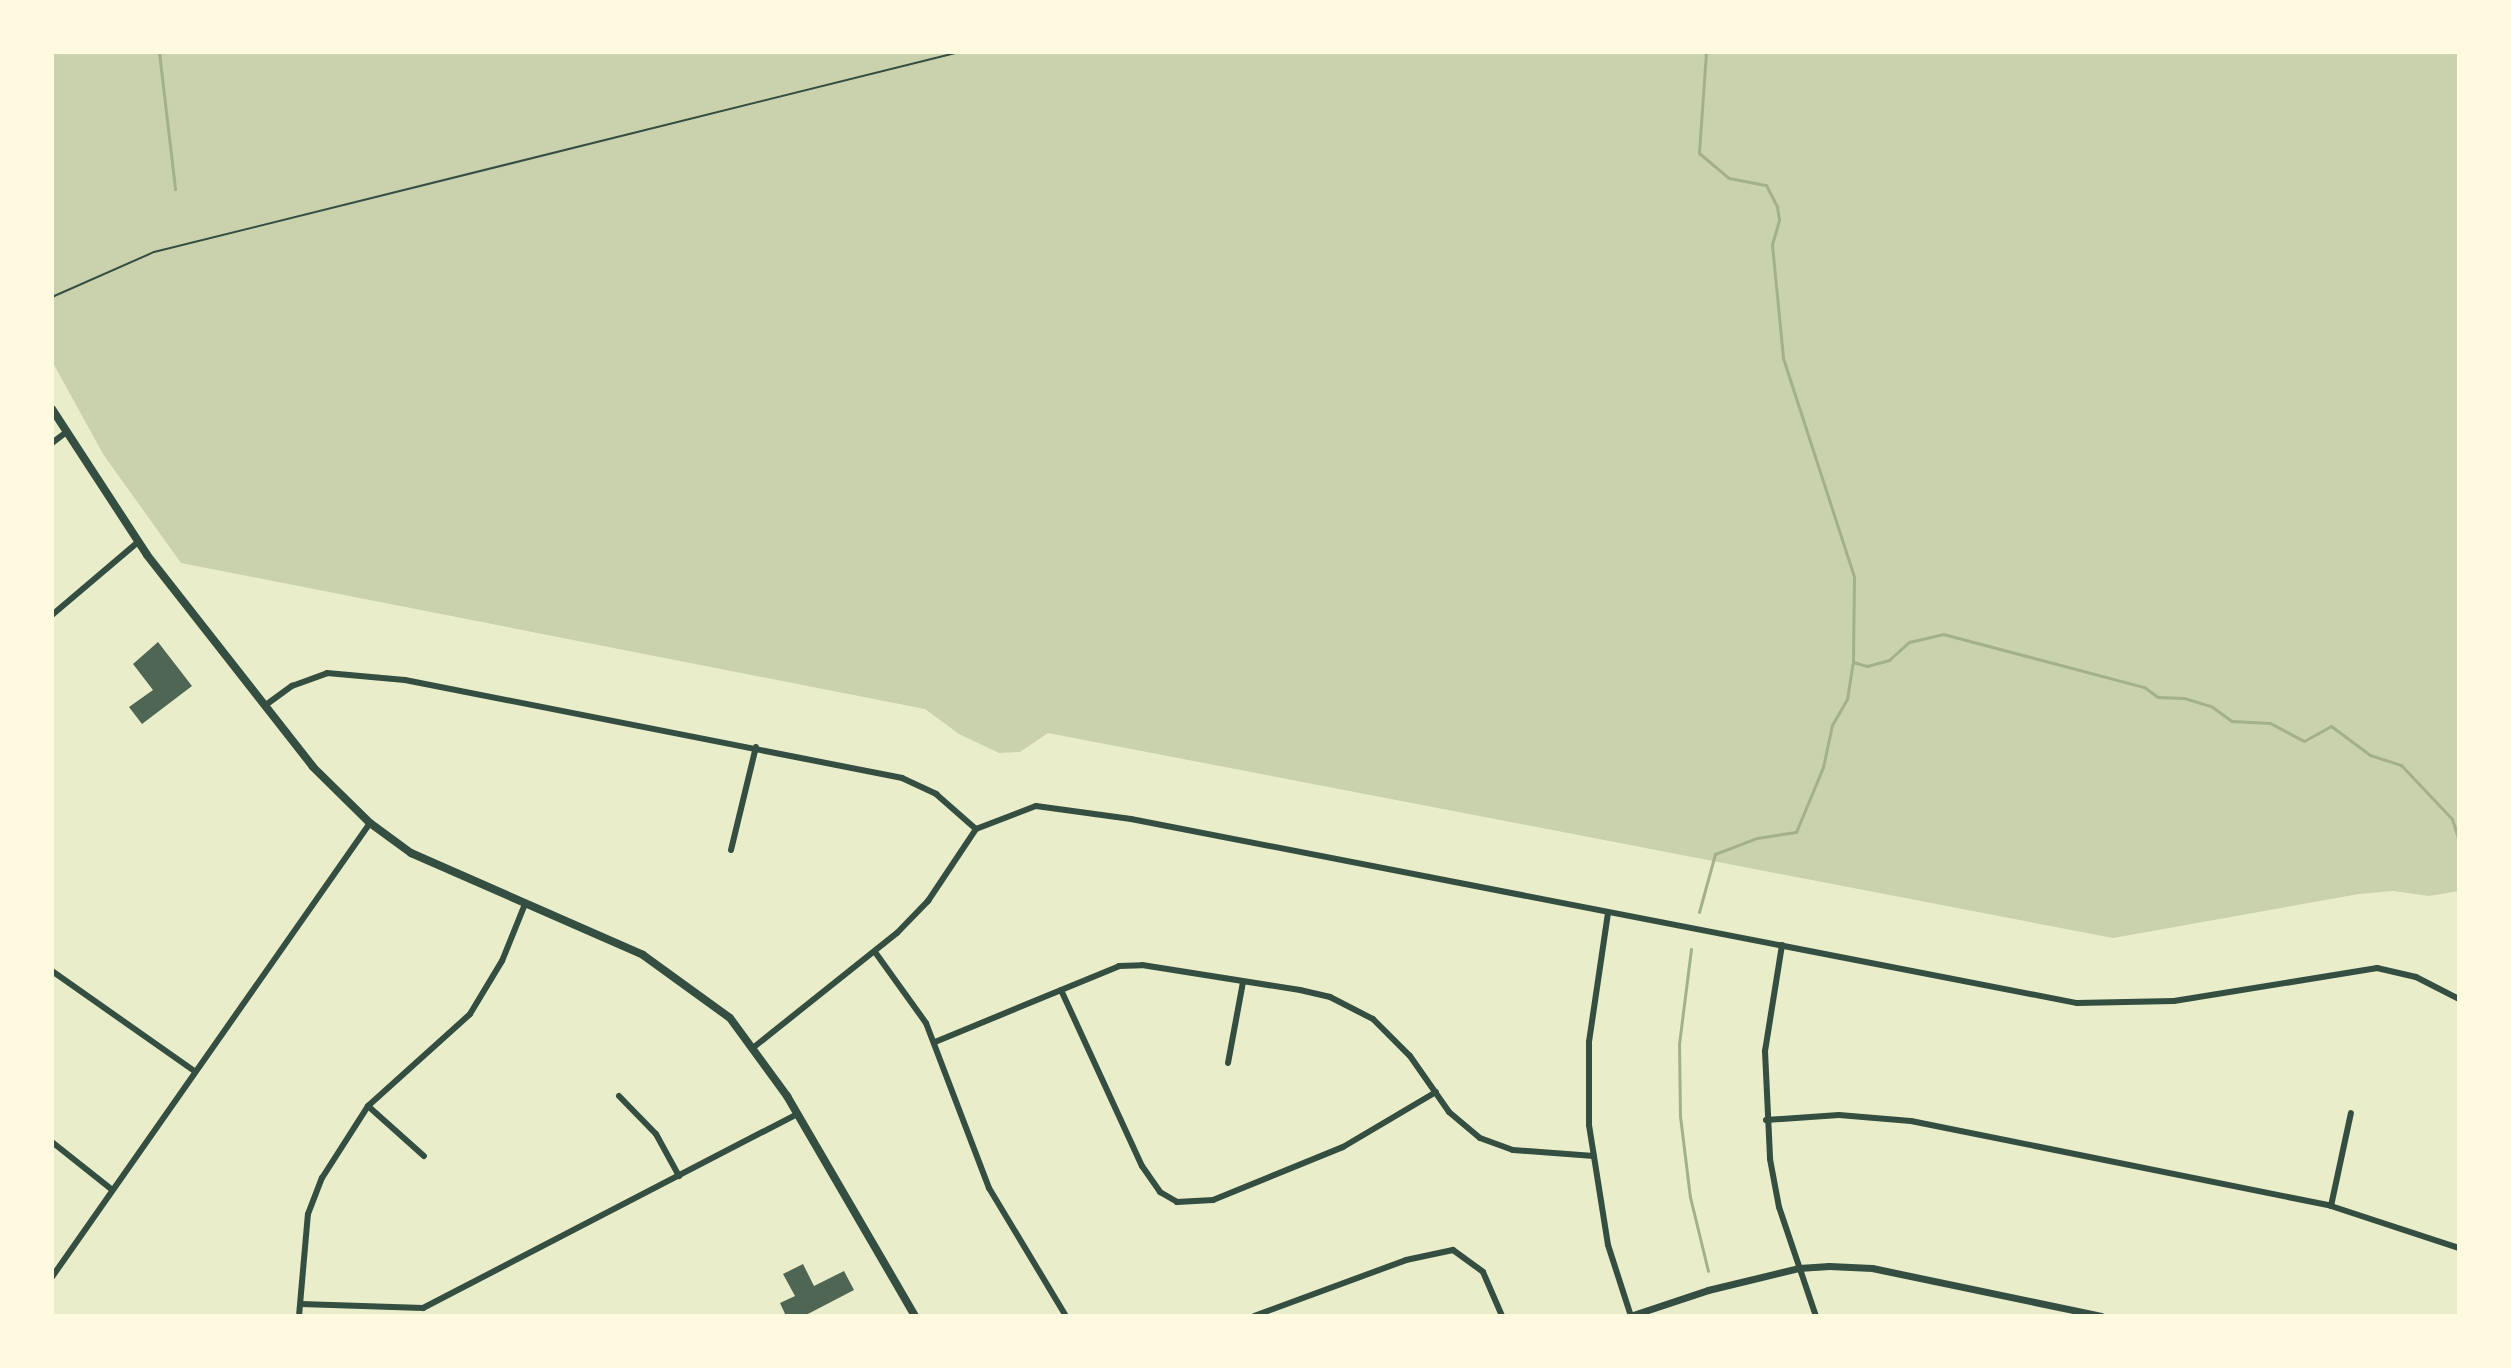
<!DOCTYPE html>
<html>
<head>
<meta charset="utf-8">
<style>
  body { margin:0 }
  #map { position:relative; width:2511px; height:1368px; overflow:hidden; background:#e9edc9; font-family:"Crimson Pro",serif }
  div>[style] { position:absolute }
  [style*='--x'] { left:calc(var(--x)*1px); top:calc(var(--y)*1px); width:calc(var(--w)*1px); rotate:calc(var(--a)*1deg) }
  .green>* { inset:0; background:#cad2ad }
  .stream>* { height:3px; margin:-1.5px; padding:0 1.5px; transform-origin:1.5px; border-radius:1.5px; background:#a3b18a }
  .building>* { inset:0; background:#4f6655 }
  .path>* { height:2px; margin:-1px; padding:0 1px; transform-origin:1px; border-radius:1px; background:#344e41 }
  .minor>* { height:6px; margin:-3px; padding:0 3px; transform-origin:3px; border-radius:3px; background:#344e41 }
  .tertiary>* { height:7px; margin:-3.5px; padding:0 3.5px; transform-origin:3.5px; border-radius:3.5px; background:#344e41 }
  .secondary>* { height:8px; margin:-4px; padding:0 4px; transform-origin:4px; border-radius:4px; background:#344e41 }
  span { translate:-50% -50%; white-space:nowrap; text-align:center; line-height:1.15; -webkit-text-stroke:7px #fefae0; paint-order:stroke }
  .frame { position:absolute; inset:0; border:54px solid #fefae0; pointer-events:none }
</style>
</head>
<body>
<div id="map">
  <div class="green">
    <div style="clip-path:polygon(52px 52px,2459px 52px,2459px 891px,2429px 896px,2393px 891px,2359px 894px,2113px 938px,1048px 733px,1020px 752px,999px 753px,959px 734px,925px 709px,181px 563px,103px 454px,52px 361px)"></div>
  </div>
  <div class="stream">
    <div style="--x:159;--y:52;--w:138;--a:83.3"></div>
    <div style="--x:1706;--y:52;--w:101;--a:94"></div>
    <div style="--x:1699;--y:153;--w:39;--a:40"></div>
    <div style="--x:1729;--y:178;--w:38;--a:11"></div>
    <div style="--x:1766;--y:185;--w:25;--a:63"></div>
    <div style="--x:1777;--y:207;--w:13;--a:81"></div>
    <div style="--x:1779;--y:220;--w:26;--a:106"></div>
    <div style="--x:1772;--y:245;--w:114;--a:84.4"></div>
    <div style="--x:1783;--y:358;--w:230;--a:72"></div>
    <div style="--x:1854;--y:577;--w:85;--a:90.7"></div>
    <div style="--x:1853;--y:662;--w:15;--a:16"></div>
    <div style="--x:1867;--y:666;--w:23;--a:-15"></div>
    <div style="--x:1889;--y:660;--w:27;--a:-42"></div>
    <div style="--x:1909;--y:642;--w:35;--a:-13"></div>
    <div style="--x:1943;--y:634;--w:208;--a:14.8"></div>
    <div style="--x:2144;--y:687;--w:17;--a:36"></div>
    <div style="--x:2158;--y:697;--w:26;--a:2"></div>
    <div style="--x:2184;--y:698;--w:28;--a:17"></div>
    <div style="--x:2211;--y:706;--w:26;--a:36"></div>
    <div style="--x:2232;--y:721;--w:38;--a:3"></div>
    <div style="--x:2270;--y:723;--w:38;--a:28"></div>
    <div style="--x:2304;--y:741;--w:31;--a:-29"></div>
    <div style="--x:2331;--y:726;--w:49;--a:36.6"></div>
    <div style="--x:2370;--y:755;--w:33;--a:18"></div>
    <div style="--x:2401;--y:765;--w:74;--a:46.6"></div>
    <div style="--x:2452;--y:819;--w:22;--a:72"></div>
    <div style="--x:1699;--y:912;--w:60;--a:-74.6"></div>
    <div style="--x:1715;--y:854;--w:45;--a:-20.9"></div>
    <div style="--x:1757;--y:838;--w:39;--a:-9"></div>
    <div style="--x:1796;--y:832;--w:70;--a:-67.4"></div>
    <div style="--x:1823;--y:767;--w:43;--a:-77.9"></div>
    <div style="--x:1832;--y:725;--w:30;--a:-60"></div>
    <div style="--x:1847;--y:699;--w:36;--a:-81"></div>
    <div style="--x:1691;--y:949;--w:96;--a:97.2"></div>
    <div style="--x:1679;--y:1044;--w:72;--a:89.2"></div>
    <div style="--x:1680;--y:1116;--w:82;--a:83"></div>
    <div style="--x:1690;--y:1197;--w:76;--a:76.3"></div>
  </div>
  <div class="building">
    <div style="clip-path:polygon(158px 642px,192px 686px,142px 724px,129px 707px,153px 690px,133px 664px)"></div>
    <div style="clip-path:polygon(803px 1264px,814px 1286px,844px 1271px,854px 1290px,804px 1316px,786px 1316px,780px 1303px,795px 1296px,783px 1274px)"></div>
  </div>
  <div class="path">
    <div style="--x:52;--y:297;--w:111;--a:-23.8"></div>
    <div style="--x:154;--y:252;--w:830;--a:-13.94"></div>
  </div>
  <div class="minor">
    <div style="--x:52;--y:443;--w:15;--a:-37"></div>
    <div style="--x:52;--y:615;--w:113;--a:-40.3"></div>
    <div style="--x:267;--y:704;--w:31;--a:-36"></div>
    <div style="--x:292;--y:686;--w:37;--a:-20"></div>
    <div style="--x:327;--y:673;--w:78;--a:5.1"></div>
    <div style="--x:405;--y:680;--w:507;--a:11.15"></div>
    <div style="--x:902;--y:778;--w:38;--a:25"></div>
    <div style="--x:936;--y:794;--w:53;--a:41.2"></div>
    <div style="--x:731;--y:850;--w:106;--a:-76.4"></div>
    <div style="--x:1608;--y:913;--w:130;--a:98.4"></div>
    <div style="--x:1589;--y:1042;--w:83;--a:90"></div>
    <div style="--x:1589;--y:1125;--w:121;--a:81"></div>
    <div style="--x:1608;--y:1245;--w:75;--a:72.1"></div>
    <div style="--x:1782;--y:945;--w:107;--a:99.1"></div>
    <div style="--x:1765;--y:1051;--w:108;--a:87.3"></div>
    <div style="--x:1770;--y:1159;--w:49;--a:79.4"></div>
    <div style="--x:1779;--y:1207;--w:115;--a:71.3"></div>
    <div style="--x:875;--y:952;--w:87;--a:54.3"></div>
    <div style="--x:926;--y:1023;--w:177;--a:69.1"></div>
    <div style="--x:989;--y:1188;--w:149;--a:59"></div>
    <div style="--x:52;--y:971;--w:172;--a:35.1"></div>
    <div style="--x:1061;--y:990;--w:194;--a:65.3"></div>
    <div style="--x:1142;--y:1166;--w:32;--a:55"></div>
    <div style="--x:1160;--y:1192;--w:20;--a:30"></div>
    <div style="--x:1177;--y:1202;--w:36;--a:-3"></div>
    <div style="--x:1213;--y:1200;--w:140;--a:-22.2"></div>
    <div style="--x:1343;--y:1147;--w:108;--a:-30.6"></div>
    <div style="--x:935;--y:1042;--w:199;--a:-22.4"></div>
    <div style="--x:1119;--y:966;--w:23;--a:-2"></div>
    <div style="--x:1142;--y:965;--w:160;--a:9"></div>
    <div style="--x:1300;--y:990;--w:31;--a:13"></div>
    <div style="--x:1330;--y:997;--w:48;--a:27.1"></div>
    <div style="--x:1373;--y:1019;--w:52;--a:45"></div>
    <div style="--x:1410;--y:1056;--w:68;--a:55.1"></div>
    <div style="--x:1449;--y:1112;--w:40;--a:40"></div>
    <div style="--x:1480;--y:1138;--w:35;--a:20"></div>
    <div style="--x:1513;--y:1150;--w:81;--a:4.2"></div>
    <div style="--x:754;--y:1047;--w:183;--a:-38.6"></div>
    <div style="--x:897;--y:933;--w:45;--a:-45.9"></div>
    <div style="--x:928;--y:901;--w:87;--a:-56.3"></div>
    <div style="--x:976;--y:829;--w:64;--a:-21"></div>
    <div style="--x:1036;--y:806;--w:96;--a:7.8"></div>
    <div style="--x:1131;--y:819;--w:964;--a:11.01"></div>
    <div style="--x:2077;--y:1003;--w:97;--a:-1.2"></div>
    <div style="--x:2174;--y:1001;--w:206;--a:-9.2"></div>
    <div style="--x:2377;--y:968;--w:40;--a:13"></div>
    <div style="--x:2416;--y:977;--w:48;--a:27.1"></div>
    <div style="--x:1228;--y:1063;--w:82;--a:-79.5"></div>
    <div style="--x:619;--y:1096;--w:53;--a:45.8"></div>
    <div style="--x:656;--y:1134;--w:48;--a:61.3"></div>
    <div style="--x:368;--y:1106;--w:75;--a:41.8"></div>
    <div style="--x:1766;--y:1120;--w:73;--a:-3.9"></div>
    <div style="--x:1839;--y:1115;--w:72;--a:4.8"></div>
    <div style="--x:1911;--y:1121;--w:429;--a:11.4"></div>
    <div style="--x:2331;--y:1206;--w:135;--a:18.2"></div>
    <div style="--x:52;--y:1142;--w:75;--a:38.5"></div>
    <div style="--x:2331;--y:1206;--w:95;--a:-77.9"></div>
    <div style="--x:52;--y:1277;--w:554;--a:-54.99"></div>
    <div style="--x:301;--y:1304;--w:122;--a:1.9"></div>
    <div style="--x:423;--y:1308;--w:422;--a:-27.4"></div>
    <div style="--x:299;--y:1316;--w:102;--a:-85"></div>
    <div style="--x:308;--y:1214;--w:39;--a:-69"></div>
    <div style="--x:322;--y:1178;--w:85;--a:-57.4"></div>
    <div style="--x:368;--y:1106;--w:137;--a:-42"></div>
    <div style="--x:470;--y:1014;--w:62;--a:-58.9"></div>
    <div style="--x:502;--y:961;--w:61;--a:-68"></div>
    <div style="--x:1254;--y:1316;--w:162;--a:-20.2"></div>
    <div style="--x:1406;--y:1260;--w:48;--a:-12"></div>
    <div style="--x:1453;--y:1250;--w:37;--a:36"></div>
    <div style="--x:1483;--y:1272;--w:48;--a:66.6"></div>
  </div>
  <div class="tertiary">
    <div style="--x:1630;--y:1316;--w:82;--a:-18.4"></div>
    <div style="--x:1708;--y:1290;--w:94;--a:-13.6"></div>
    <div style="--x:1799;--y:1268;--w:30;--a:-4"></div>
    <div style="--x:1829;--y:1266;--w:43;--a:2.7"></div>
    <div style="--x:1872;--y:1268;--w:234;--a:11.8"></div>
  </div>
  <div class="secondary">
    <div style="--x:52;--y:409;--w:174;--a:56.9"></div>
    <div style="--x:147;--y:555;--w:269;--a:51.9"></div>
    <div style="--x:313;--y:767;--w:80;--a:44.5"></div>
    <div style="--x:370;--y:823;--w:51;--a:36.2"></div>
    <div style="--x:411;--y:853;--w:253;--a:23.7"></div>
    <div style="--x:643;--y:955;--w:107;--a:35.9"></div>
    <div style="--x:730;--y:1018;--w:97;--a:53.8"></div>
    <div style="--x:787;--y:1096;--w:255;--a:59.8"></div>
  </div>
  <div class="frame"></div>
</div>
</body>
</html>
